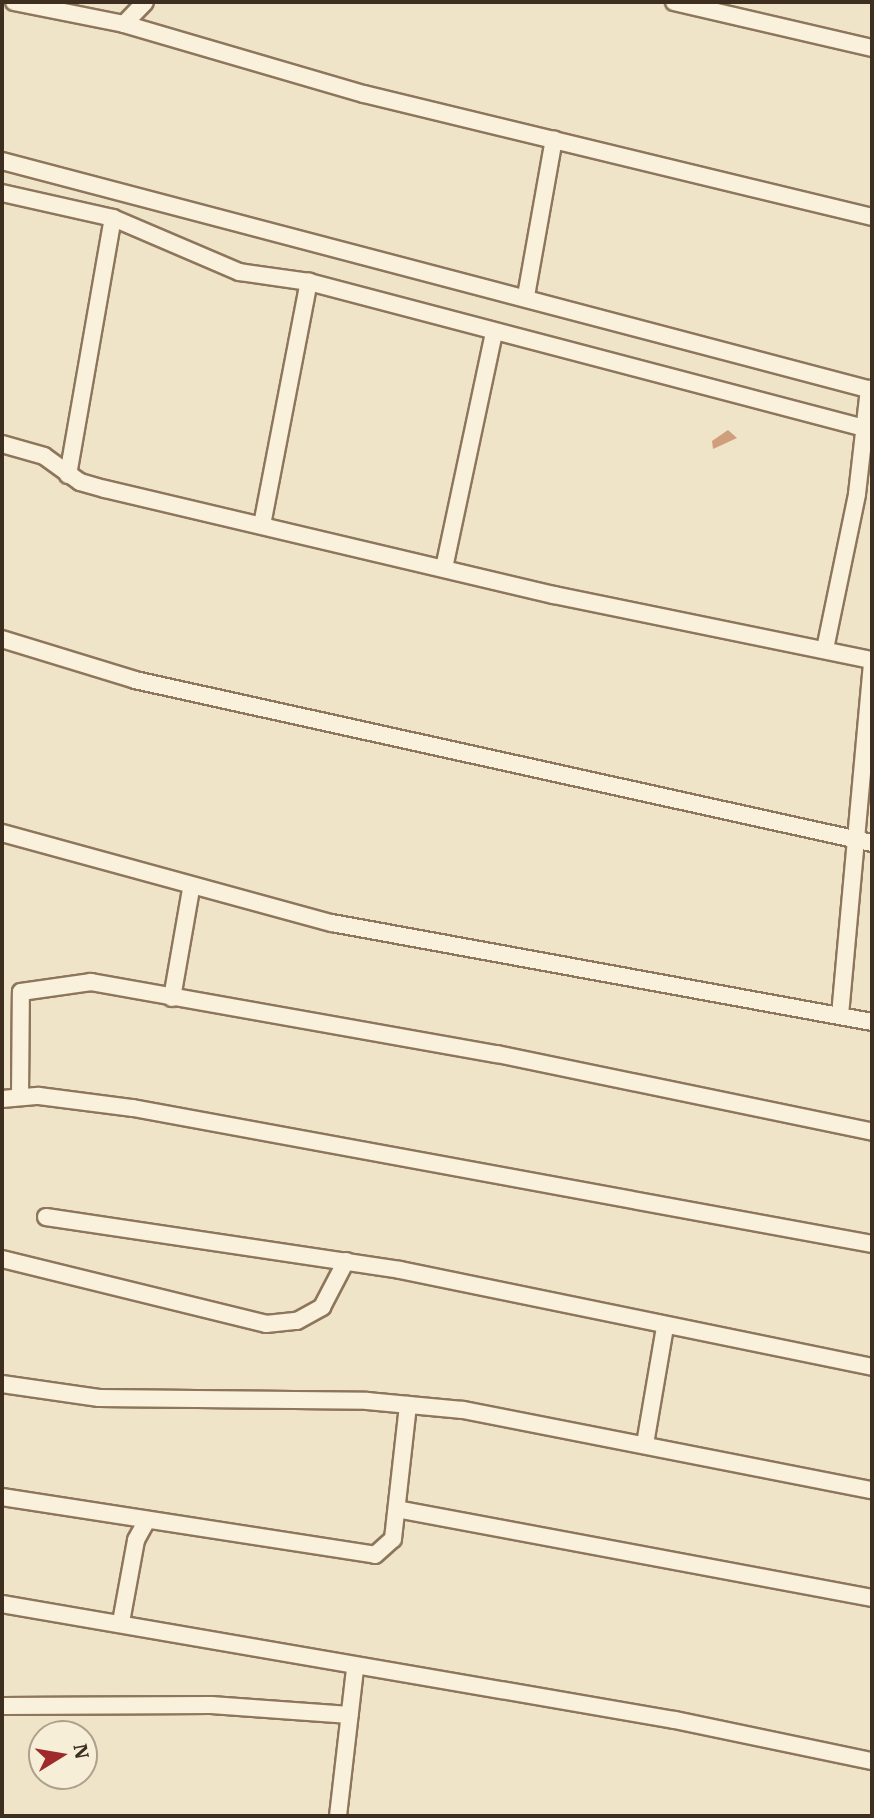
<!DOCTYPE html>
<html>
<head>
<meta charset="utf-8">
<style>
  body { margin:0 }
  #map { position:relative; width:874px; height:1818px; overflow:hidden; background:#f0e4c8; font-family:"IBM Plex Serif",serif }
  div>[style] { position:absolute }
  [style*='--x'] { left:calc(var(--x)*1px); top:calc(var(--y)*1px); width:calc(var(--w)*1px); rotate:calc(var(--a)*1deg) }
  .building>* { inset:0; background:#cf9f7d }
  .roads { filter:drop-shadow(2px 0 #8d765c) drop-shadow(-2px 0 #8d765c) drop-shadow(0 2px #8d765c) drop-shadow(0 -2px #8d765c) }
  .street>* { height:16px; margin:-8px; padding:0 8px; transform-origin:8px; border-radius:8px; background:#faf1dc }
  span { translate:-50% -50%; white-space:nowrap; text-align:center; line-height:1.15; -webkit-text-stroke:5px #f7eed8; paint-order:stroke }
  .frame { position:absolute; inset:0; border:4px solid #3d2e20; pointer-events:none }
  .north { position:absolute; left:28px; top:1720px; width:70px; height:70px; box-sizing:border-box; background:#f7eed8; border:2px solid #ada18e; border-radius:50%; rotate:79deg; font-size:19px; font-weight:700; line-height:28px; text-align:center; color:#3d2e20 }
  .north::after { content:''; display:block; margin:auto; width:24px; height:32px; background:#9e2a2b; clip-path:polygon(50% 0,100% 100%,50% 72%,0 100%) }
</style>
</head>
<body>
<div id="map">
  <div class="building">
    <div style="clip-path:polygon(728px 430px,737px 438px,713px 449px,712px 441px)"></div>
  </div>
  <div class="roads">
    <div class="street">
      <div style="--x:14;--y:2;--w:112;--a:11.3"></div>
      <div style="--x:124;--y:24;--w:250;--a:16.3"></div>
      <div style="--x:364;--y:94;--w:523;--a:13.61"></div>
      <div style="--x:674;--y:2;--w:203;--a:13.1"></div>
      <div style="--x:124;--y:24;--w:30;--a:-46"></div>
      <div style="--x:2;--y:161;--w:900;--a:14.75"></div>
      <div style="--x:2;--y:193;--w:114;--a:12.7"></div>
      <div style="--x:113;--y:218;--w:137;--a:23.2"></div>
      <div style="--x:239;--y:272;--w:71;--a:8.1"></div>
      <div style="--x:309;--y:282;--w:582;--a:14.73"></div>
      <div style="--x:526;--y:296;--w:159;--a:-79.9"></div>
      <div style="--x:2;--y:444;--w:44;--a:15.9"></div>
      <div style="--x:44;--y:456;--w:44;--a:35.8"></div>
      <div style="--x:80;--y:482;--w:26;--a:16"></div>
      <div style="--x:105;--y:489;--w:461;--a:13.3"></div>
      <div style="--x:554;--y:595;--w:325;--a:11.6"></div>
      <div style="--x:68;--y:475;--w:261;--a:-80.1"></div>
      <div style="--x:262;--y:525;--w:248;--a:-79.1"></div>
      <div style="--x:444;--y:568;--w:240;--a:-78"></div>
      <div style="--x:2;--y:639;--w:139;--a:17.1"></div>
      <div style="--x:135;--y:680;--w:755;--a:12.47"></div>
      <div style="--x:825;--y:649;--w:158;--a:-78.3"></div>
      <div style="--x:857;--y:494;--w:106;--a:-83.5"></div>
      <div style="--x:2;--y:833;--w:342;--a:15.3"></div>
      <div style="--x:332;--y:923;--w:549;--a:10.39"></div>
      <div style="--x:172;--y:998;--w:111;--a:-80.1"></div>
      <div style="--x:840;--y:1015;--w:355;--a:-84.8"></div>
      <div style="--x:20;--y:1097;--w:105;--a:-89.5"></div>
      <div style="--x:21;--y:992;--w:71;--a:-8.1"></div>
      <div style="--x:91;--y:982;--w:412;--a:10.1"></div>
      <div style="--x:497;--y:1054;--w:383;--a:11.7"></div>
      <div style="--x:2;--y:1099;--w:37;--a:-5"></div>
      <div style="--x:39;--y:1096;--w:95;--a:7.3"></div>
      <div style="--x:133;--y:1108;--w:751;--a:10.43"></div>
      <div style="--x:46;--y:1217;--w:358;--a:8.5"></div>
      <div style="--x:400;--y:1270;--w:482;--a:11.6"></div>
      <div style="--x:2;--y:1259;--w:272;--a:13.8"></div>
      <div style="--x:266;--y:1324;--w:31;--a:-6"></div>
      <div style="--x:297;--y:1321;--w:29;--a:-29"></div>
      <div style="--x:322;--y:1307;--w:52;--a:-62.4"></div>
      <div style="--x:2;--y:1384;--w:98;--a:8.2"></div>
      <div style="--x:99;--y:1398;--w:268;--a:0.6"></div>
      <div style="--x:367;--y:1401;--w:96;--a:5.4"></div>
      <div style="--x:463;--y:1410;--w:417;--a:11.1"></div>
      <div style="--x:645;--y:1444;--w:119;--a:-80.3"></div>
      <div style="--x:2;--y:1497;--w:377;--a:8.8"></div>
      <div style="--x:375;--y:1555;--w:24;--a:-42"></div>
      <div style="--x:393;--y:1539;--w:135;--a:-83.6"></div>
      <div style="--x:397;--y:1509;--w:483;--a:10.6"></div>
      <div style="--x:2;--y:1604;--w:683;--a:9.78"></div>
      <div style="--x:675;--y:1720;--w:201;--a:11.8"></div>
      <div style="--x:121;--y:1622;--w:83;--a:-79.6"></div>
      <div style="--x:136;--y:1540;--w:23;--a:-61"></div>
      <div style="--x:2;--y:1706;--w:209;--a:-0.3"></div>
      <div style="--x:211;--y:1705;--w:139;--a:4.1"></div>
      <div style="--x:338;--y:1816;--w:147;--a:-83.4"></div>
    </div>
  </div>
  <div class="frame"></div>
  <div class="north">N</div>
</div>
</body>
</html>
